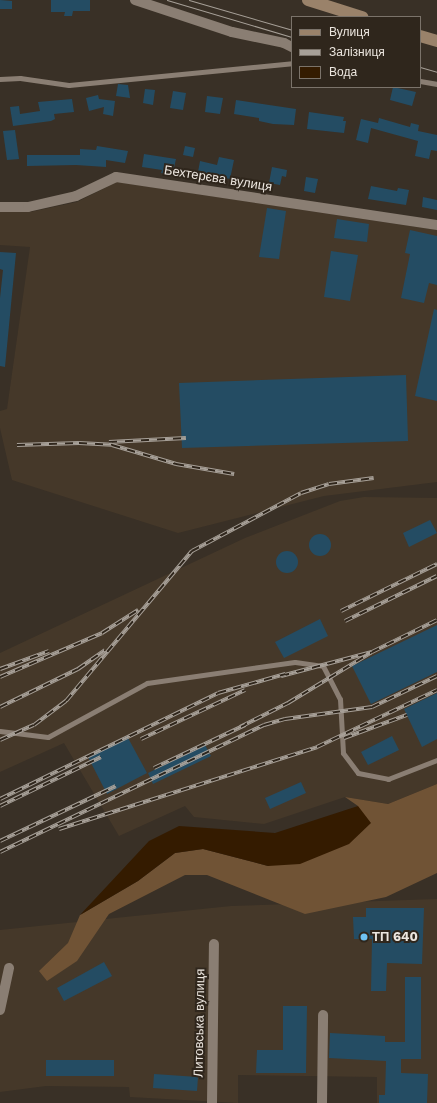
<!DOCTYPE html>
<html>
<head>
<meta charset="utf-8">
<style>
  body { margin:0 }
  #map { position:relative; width:437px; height:1103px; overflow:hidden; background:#393026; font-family:"Work Sans",sans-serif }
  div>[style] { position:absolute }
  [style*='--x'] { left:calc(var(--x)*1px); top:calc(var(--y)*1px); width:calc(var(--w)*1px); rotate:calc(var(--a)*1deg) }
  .built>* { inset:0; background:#453829 }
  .forest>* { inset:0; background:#705335 }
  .water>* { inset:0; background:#341b00 }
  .building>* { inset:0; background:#244c63 }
  .round { border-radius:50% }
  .service>* { height:5px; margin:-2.5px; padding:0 2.5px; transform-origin:2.5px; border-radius:2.5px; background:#8a7e73 }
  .minor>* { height:10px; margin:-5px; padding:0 5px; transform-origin:5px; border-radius:5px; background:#8a7e73 }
  .secondary>* { height:12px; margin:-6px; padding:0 6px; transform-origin:6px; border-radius:6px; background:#9a826a }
  .tram>* { height:1px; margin:-0.5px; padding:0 0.5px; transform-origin:0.5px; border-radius:0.5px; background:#a7a098 }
  .rail>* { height:4px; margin-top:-2px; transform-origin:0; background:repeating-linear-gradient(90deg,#2f261c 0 8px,#a7a098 0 16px); box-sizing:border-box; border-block:1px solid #a7a098 }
  .dots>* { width:11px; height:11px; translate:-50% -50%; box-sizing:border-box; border:2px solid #2f261c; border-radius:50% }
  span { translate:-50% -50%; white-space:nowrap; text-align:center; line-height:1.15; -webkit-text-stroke:4px #2f261c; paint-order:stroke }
  .street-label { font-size:13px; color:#ece6df }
  .poi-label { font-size:13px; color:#ece6df; font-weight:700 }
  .left { translate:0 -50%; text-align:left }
  .legend { position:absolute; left:291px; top:16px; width:130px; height:72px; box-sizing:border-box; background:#2f261c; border:1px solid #7b736a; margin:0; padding:5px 7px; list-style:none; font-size:12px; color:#ece6df }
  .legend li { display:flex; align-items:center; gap:8px; height:20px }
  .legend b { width:20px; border:1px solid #7b736a }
</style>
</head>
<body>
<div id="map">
  <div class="built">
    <div style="clip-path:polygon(117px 182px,437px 230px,437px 482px,324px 496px,178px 533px,12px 480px,0 428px,0 411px,7px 409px,30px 247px,0 245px,0 212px,30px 212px,77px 202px)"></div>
    <div style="clip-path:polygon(364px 497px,437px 498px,437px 784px,388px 804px,345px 797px,264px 824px,194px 817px,185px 806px,119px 836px,64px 743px,0 772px,0 653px,245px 538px,340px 501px)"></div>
    <div style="clip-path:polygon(437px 899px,437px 1103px,377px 1103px,377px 1077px,238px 1075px,238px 1103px,130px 1097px,129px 1087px,46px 1086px,0 1092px,0 930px,231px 906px)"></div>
  </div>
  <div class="forest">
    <div style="clip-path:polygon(437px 784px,437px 873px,386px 897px,305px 914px,207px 875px,185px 875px,109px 914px,77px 961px,47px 981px,39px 971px,68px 943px,80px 915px,138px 881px,175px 853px,203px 849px,268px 866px,358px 806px,345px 797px,388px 804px)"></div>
  </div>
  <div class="water">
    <div style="clip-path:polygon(358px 806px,371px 823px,349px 844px,300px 864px,268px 866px,203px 849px,175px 853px,138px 881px,80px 915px,149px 841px,179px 826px,275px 833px)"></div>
  </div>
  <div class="building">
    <div style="clip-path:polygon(0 0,12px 1px,12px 9px,0 9px)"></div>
    <div style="clip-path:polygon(51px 0,90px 0,90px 11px,73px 11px,72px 16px,64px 16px,65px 12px,51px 12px)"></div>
    <div style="clip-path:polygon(118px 84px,128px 85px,130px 98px,116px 96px)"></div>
    <div style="clip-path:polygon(393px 87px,416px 92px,412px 106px,390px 100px)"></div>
    <div style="clip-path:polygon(145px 89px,155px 90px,153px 105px,143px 103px)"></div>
    <div style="clip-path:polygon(173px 91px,186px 93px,183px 110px,170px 108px)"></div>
    <div style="clip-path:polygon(98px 95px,99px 99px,115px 101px,113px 116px,103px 114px,104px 107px,89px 111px,86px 98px)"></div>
    <div style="clip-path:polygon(207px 96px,223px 98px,220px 114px,205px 112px)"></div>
    <div style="clip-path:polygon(72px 99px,74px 112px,54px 114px,55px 119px,51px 121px,13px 126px,10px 107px,19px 106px,20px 114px,40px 111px,38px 102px)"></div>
    <div style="clip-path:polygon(236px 100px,296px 109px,294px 125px,273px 124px,259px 121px,259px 118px,234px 114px)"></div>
    <div style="clip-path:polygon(309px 112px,344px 117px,343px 121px,346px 121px,344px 133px,307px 129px)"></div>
    <div style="clip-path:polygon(379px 118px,410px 127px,411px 123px,419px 125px,418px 131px,437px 135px,437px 151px,431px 150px,429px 159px,415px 156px,418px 141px,371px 128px,368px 143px,356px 140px,361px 119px,378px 123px)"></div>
    <div style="clip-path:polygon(15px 130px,19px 159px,7px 160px,3px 131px)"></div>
    <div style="clip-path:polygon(97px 146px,128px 151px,125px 163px,106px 160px,106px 167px,76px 165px,27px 166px,27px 155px,80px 155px,80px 149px,96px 150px)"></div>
    <div style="clip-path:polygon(185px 146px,195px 148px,193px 157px,183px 155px)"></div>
    <div style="clip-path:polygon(144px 154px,176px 159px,172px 176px,161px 173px,162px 170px,142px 167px)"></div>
    <div style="clip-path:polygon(219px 157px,234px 160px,230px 179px,198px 172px,200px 161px,217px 165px)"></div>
    <div style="clip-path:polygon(272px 167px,287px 170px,286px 177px,282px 176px,280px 185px,269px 183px)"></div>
    <div style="clip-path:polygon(306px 177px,318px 179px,315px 193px,304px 191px)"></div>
    <div style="clip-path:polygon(371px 186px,397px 191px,398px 188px,409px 190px,406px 205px,368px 199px)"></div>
    <div style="clip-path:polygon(423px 197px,437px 200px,437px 210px,422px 207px)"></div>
    <div style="clip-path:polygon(267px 208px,286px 211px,279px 259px,259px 257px)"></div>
    <div style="clip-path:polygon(337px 219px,369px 224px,367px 242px,334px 238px)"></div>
    <div style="clip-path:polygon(410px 230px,437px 236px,437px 285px,429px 283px,424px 303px,401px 298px,410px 254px,405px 253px)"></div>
    <div style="clip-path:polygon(331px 251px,358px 255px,350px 301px,324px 297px)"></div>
    <div style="clip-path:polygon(0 252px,16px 253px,5px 367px,0 366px,0 298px,3px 270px,0 269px)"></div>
    <div style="clip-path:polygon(434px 309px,437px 310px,437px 401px,415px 396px)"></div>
    <div style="clip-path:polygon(406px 375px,408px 441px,182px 448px,179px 383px)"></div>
    <div style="clip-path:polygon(430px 520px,437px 533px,409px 547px,403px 533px)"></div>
    <div class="round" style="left:309px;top:534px;width:22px;height:22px"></div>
    <div class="round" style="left:276px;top:551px;width:22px;height:22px"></div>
    <div style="clip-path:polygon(320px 619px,328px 636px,284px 658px,275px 642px)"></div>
    <div style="clip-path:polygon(437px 625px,437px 672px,371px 704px,352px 666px)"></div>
    <div style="clip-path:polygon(437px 693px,437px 739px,422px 747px,404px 709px)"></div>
    <div style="clip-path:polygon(127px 736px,147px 773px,107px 794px,88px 757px)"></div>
    <div style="clip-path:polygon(392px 736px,399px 750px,368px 765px,361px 752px)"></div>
    <div style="clip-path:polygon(205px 745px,211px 756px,153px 784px,148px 773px)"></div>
    <div style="clip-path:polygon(301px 782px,306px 793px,270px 809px,265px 798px)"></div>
    <div style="clip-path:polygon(366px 908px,424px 908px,422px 964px,387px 963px,386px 991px,371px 991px,372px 939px,354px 939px,353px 917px,366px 917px)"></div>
    <div style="clip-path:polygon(104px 962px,112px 976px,64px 1001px,57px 988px)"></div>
    <div style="clip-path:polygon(405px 977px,421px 977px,421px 1059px,401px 1059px,401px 1073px,428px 1074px,427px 1103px,379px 1103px,379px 1095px,385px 1095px,386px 1061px,329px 1058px,330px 1033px,385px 1036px,385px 1042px,405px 1042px)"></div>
    <div style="clip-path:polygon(283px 1006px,307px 1006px,306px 1073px,256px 1073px,257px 1050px,283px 1050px)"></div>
    <div style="clip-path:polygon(46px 1060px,114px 1060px,114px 1076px,46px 1076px)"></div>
    <div style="clip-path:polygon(154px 1074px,198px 1077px,197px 1091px,153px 1088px)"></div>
  </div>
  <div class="service">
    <div style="--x:0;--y:79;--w:20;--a:-3"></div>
    <div style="--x:20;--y:78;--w:49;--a:8.1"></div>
    <div style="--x:69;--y:85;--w:224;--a:-5.6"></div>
    <div style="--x:420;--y:81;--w:17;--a:10"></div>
    <div style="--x:0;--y:731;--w:48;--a:7.1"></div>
    <div style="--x:48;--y:737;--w:113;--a:-28.6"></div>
    <div style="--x:147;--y:683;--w:149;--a:-8.1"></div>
    <div style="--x:295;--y:662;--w:28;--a:8"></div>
    <div style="--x:323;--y:666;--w:37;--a:63"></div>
    <div style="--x:340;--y:699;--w:54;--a:86.8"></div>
    <div style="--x:343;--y:753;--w:25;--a:53"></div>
    <div style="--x:358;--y:773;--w:31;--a:11"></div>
    <div style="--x:388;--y:779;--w:53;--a:-21.2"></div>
  </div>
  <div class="minor">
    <div style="--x:135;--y:0;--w:102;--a:18.3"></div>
    <div style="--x:232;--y:32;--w:53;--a:11.9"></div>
    <div style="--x:284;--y:43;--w:9;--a:27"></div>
    <div style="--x:0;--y:207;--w:28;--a:0"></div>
    <div style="--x:28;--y:207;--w:49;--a:-12.9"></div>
    <div style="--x:76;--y:196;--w:44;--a:-25.4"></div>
    <div style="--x:116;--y:177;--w:325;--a:8.5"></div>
    <div style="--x:0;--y:1010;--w:43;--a:-77.9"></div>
    <div style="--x:212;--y:1103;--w:159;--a:-89.3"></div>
    <div style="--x:322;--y:1103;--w:88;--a:-89.3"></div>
  </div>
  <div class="secondary">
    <div style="--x:308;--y:0;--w:57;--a:17.5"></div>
    <div style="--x:420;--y:36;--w:18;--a:16"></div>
  </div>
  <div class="tram">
    <div style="--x:167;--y:0;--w:130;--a:16.5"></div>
    <div style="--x:189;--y:0;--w:107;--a:16.2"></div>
    <div style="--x:420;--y:67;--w:18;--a:16"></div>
  </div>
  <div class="rail">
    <div style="--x:109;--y:442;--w:77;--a:-3"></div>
    <div style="--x:17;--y:445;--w:62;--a:-1.8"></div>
    <div style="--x:79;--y:443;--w:33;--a:3"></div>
    <div style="--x:112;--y:445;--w:67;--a:16.5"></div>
    <div style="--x:176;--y:464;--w:59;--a:9.8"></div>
    <div style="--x:341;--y:611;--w:107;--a:-26.1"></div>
    <div style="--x:345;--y:621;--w:102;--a:-26.1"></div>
    <div style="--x:0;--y:669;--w:52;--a:-20.2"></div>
    <div style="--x:281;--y:676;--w:94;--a:-14.8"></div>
    <div style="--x:0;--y:677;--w:111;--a:-23.3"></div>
    <div style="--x:102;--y:633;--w:43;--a:-32.6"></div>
    <div style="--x:0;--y:707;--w:87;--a:-26"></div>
    <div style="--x:78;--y:669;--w:33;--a:-35"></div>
    <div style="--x:240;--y:727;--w:54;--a:-26.6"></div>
    <div style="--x:288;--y:703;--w:98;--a:-31.3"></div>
    <div style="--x:372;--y:652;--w:72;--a:-26.2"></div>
    <div style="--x:344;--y:738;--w:67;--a:-20.1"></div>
    <div style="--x:141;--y:739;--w:115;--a:-25.2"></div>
    <div style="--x:0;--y:740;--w:37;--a:-24"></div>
    <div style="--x:34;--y:725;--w:40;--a:-37"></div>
    <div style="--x:66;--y:701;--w:196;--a:-50"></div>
    <div style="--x:192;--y:551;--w:123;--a:-28"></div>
    <div style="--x:301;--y:493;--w:29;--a:-18"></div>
    <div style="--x:329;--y:484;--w:45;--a:-7.6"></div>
    <div style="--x:154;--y:768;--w:101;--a:-25.3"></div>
    <div style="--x:0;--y:799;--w:242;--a:-25.9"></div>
    <div style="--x:218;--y:693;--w:70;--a:-15.8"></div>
    <div style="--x:0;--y:806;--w:112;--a:-25.9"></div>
    <div style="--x:59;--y:829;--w:271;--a:-17.6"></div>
    <div style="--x:317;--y:747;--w:133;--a:-25.4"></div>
    <div style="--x:0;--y:841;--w:128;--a:-25.4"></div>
    <div style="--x:0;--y:852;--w:293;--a:-25.7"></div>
    <div style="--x:264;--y:725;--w:22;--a:-16"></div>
    <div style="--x:285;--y:719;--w:88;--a:-7.9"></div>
    <div style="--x:372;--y:707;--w:72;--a:-25.5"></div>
  </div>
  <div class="dots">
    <div style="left:364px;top:937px;background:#6ec2f3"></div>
  </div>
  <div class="street-label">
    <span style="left:218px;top:179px;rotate:9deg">Бехтерєва вулиця</span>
    <span style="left:200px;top:1023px;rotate:-89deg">Литовська вулиця</span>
  </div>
  <div class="poi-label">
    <span class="left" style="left:372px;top:937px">ТП 640</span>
  </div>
  <ul class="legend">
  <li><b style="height:5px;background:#9a826a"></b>Вулиця</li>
  <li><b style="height:5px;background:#a7a098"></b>Залізниця</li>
  <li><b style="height:11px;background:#341b00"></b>Вода</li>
  </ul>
</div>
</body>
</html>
